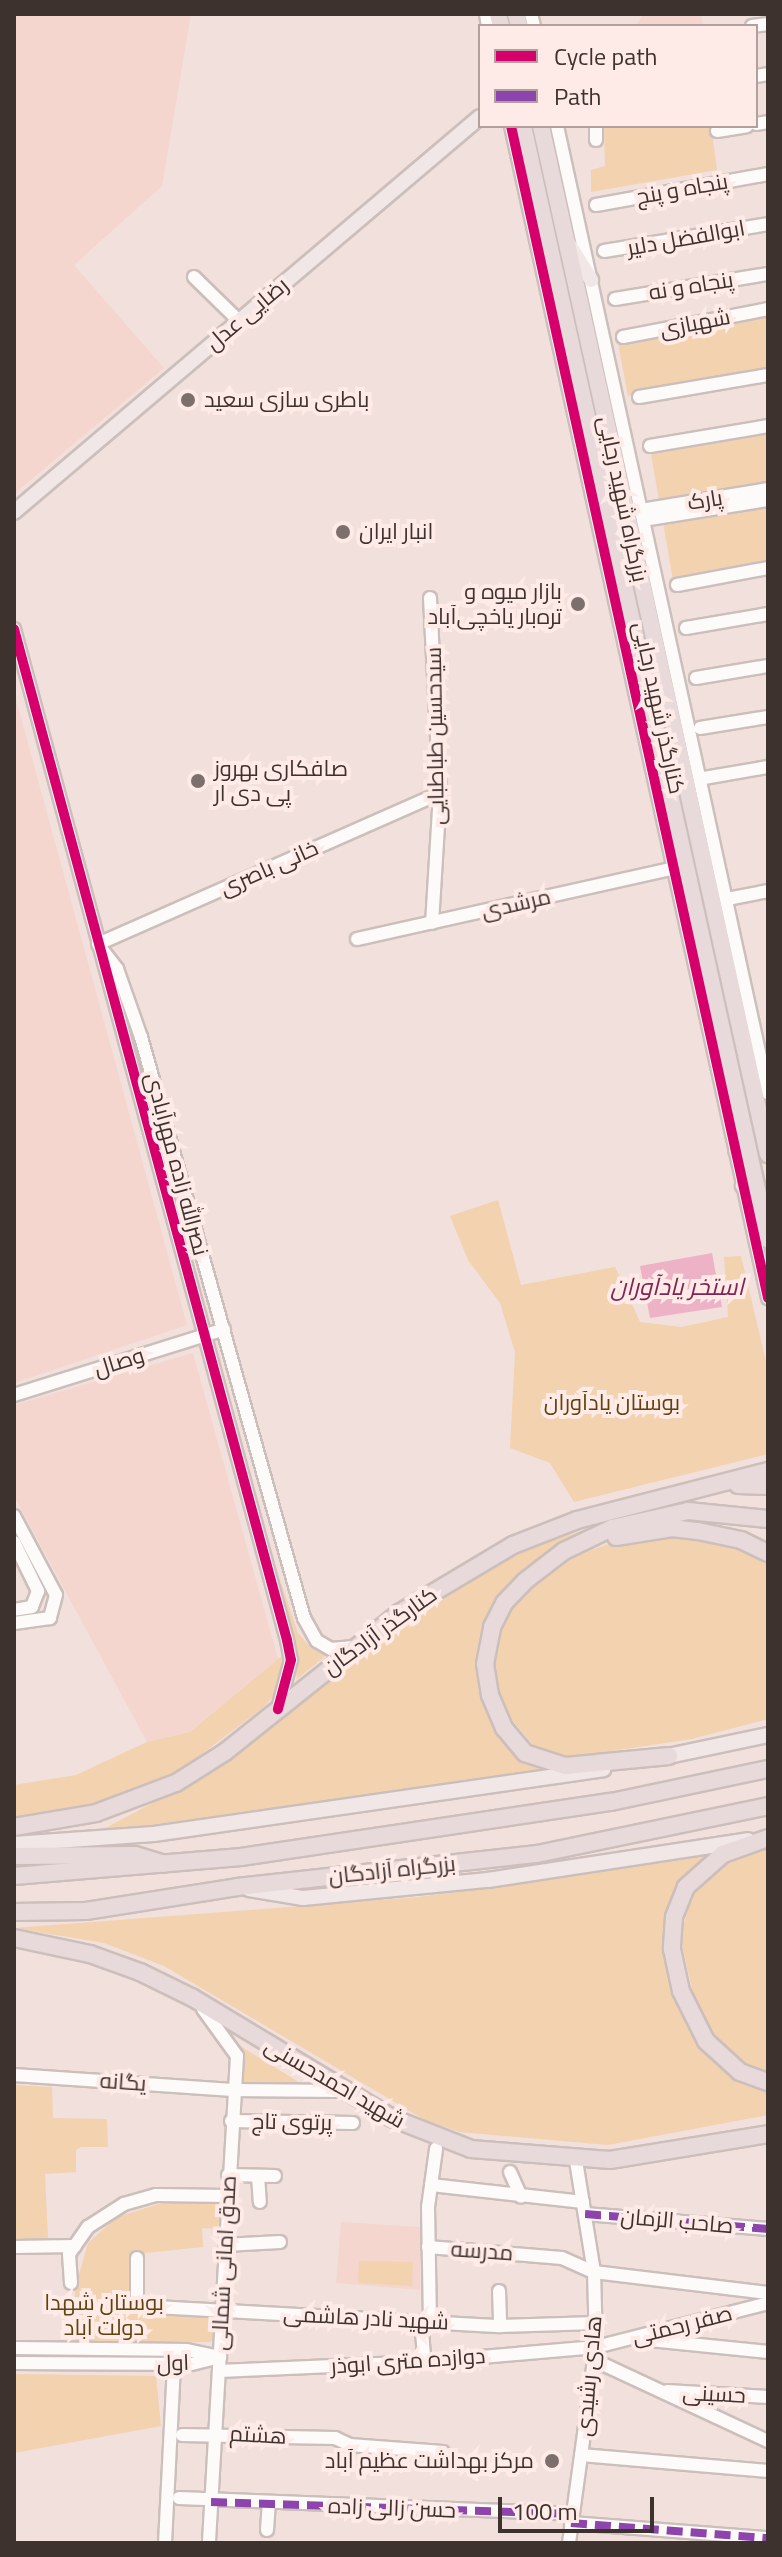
<!DOCTYPE html>
<html>
<head>
<meta charset="utf-8">
<style>
  body { margin:0 }
  #map { position:relative; width:782px; height:2557px; overflow:hidden; background:#f1e0db; font-family:"Titillium Web",Cairo,sans-serif }
  div>[style] { position:absolute }
  [style*='--x'] { left:calc(var(--x)*1px); top:calc(var(--y)*1px); width:calc(var(--w)*1px); rotate:calc(var(--a)*1deg) }
  .built>* { inset:0; background:#f4d6cf }
  .green>* { inset:0; background:#f2d2af }
  .water>* { inset:0; background:#eeb2c7 }
  .roads { filter:drop-shadow(2px 0 #ccbfbb) drop-shadow(-2px 0 #ccbfbb) drop-shadow(0 2px #ccbfbb) drop-shadow(0 -2px #ccbfbb) }
  .minor>* { height:12px; margin:-6px; padding:0 6px; transform-origin:6px; border-radius:6px; background:#fdfafa }
  .major>* { height:14px; margin:-7px; padding:0 7px; transform-origin:7px; border-radius:7px; background:#f1e7e7 }
  .highway>* { height:16px; margin:-8px; padding:0 8px; transform-origin:8px; border-radius:8px; background:#e8d9da }
  .quiet>* { height:8px; margin-top:-4px; transform-origin:0; background:repeating-linear-gradient(90deg,#8e44ad 0 16px,transparent 0 24px) }
  .cycleway>* { height:10px; margin:-5px; padding:0 5px; transform-origin:5px; border-radius:5px; background:#d6006c }
  .dots>* { width:22px; height:22px; translate:-50% -50%; box-sizing:border-box; border:4px solid #feeae6; border-radius:50% }
  span { translate:-50% -50%; white-space:nowrap; text-align:center; line-height:1.15; -webkit-text-stroke:8px #feeae6; paint-order:stroke }
  .street-label { font-size:22px; color:#3e322f }
  .poi-label { font-size:22px; color:#3e322f }
  .left { translate:0 -50%; text-align:left }
  .right { translate:-100% -50%; text-align:right }
  .park-label { font-size:22px; color:#62420c }
  .water-label { font-size:24px; color:#802552; font-style:italic }
  .frame { position:absolute; inset:0; border:16px solid #3e322f; pointer-events:none }
  .legend { position:absolute; left:478px; top:24px; width:280px; height:104px; box-sizing:border-box; background:#feeae6; border:2px solid #b1a09d; margin:0; padding:10px 14px; list-style:none; font-size:24px; color:#3e322f }
  .legend li { display:flex; align-items:center; gap:16px; height:40px }
  .legend b { width:40px; border:2px solid #b1a09d }
  .scale { position:absolute; left:498px; top:2497px; width:156px; height:36px; box-sizing:border-box; border:4px solid #3e322f; border-top:0; padding-left:10px; font-size:24px; line-height:28px; white-space:nowrap; color:#3e322f; -webkit-text-stroke:6px #feeae6; paint-order:stroke }
</style>
</head>
<body>
<div id="map">
  <div class="built">
    <div style="clip-path:polygon(14px 14px,191px 14px,162px 186px,74px 265px,164px 368px,14px 494px)"></div>
    <div style="clip-path:polygon(643px 14px,701px 14px,703px 26px,636px 26px)"></div>
    <div style="clip-path:polygon(14px 692px,187px 1325px,14px 1383px)"></div>
    <div style="clip-path:polygon(193px 1353px,278px 1659px,190px 1732px,147px 1742px,14px 1496px,14px 1405px)"></div>
    <div style="clip-path:polygon(341px 2222px,421px 2227px,420px 2290px,336px 2283px)"></div>
  </div>
  <div class="green">
    <div style="clip-path:polygon(604px 126px,711px 126px,717px 170px,591px 192px,591px 170px,605px 166px)"></div>
    <div style="clip-path:polygon(768px 315px,768px 370px,628px 396px,618px 343px)"></div>
    <div style="clip-path:polygon(768px 434px,768px 563px,673px 580px,651px 454px)"></div>
    <div style="clip-path:polygon(498px 1200px,521px 1285px,615px 1267px,640px 1322px,682px 1327px,728px 1317px,724px 1257px,741px 1256px,768px 1370px,768px 1454px,574px 1502px,550px 1463px,510px 1448px,515px 1352px,500px 1303px,468px 1260px,450px 1216px)"></div>
    <div style="clip-path:polygon(644px 1511px,574px 1539px,526px 1568px,487px 1620px,479px 1652px,525px 1760px,543px 1772px,98px 1832px,224px 1765px,435px 1597px,525px 1549px)"></div>
    <div style="clip-path:polygon(669px 1534px,733px 1543px,768px 1560px,768px 1719px,692px 1739px,585px 1755px,560px 1755px,533px 1745px,500px 1705px,491px 1661px,497px 1633px,513px 1602px,577px 1555px,626px 1538px)"></div>
    <div style="clip-path:polygon(280px 1579px,298px 1633px,311px 1648px,329px 1653px,297px 1679px)"></div>
    <div style="clip-path:polygon(283px 1655px,281px 1687px,265px 1706px,182px 1769px,87px 1810px,14px 1819px,14px 1785px,76px 1775px,147px 1742px,190px 1732px)"></div>
    <div style="clip-path:polygon(768px 1847px,768px 2076px,736px 2061px,708px 2029px,693px 1994px,680px 1936px,695px 1886px,719px 1863px)"></div>
    <div style="clip-path:polygon(710px 1855px,680px 1886px,680px 2002px,748px 2083px,768px 2091px,768px 2115px,608px 2145px,460px 2132px,425px 2120px,164px 1966px,104px 1943px,14px 1928px,419px 1897px)"></div>
    <div style="clip-path:polygon(237px 2044px,305px 2086px,239px 2084px,242px 2058px)"></div>
    <div style="clip-path:polygon(14px 2085px,52px 2087px,53px 2118px,107px 2119px,108px 2147px,81px 2147px,76px 2150px,76px 2172px,45px 2174px,48px 2239px,14px 2239px)"></div>
    <div style="clip-path:polygon(162px 2203px,221px 2204px,218px 2229px,202px 2228px,203px 2247px,135px 2254px,129px 2305px,217px 2312px,217px 2336px,210px 2342px,75px 2343px,75px 2289px,88px 2243px,117px 2217px)"></div>
    <div style="clip-path:polygon(359px 2261px,413px 2262px,412px 2286px,358px 2283px)"></div>
    <div style="clip-path:polygon(14px 2374px,156px 2376px,161px 2426px,14px 2453px)"></div>
  </div>
  <div class="water">
    <div style="clip-path:polygon(712px 1253px,722px 1307px,650px 1318px,640px 1266px)"></div>
  </div>
  <div class="roads">
    <div class="minor">
      <div style="--x:486;--y:14;--w:12;--a:81"></div>
      <div style="--x:531;--y:14;--w:12;--a:76"></div>
      <div style="--x:752;--y:26;--w:16;--a:-7"></div>
      <div style="--x:756;--y:76;--w:12;--a:-9"></div>
      <div style="--x:756;--y:124;--w:12;--a:-9"></div>
      <div style="--x:511;--y:126;--w:1200;--a:77.63"></div>
      <div style="--x:557;--y:126;--w:990;--a:77.69"></div>
      <div style="--x:596;--y:126;--w:14;--a:90"></div>
      <div style="--x:717;--y:131;--w:30;--a:-9"></div>
      <div style="--x:596;--y:205;--w:175;--a:-10.2"></div>
      <div style="--x:604;--y:251;--w:166;--a:-9.3"></div>
      <div style="--x:194;--y:277;--w:63;--a:44.4"></div>
      <div style="--x:615;--y:299;--w:155;--a:-9.3"></div>
      <div style="--x:623;--y:337;--w:148;--a:-10.9"></div>
      <div style="--x:639;--y:397;--w:131;--a:-9.7"></div>
      <div style="--x:650;--y:446;--w:120;--a:-9.6"></div>
      <div style="--x:641;--y:510;--w:129;--a:-9.4"></div>
      <div style="--x:643;--y:520;--w:127;--a:-9.1"></div>
      <div style="--x:677;--y:585;--w:93;--a:-10.6"></div>
      <div style="--x:430;--y:598;--w:195;--a:87.1"></div>
      <div style="--x:440;--y:793;--w:130;--a:93.5"></div>
      <div style="--x:686;--y:628;--w:83;--a:-9.7"></div>
      <div style="--x:14;--y:629;--w:1047;--a:74.89"></div>
      <div style="--x:287;--y:1640;--w:20;--a:79"></div>
      <div style="--x:291;--y:1660;--w:51;--a:104.9"></div>
      <div style="--x:696;--y:678;--w:73;--a:-9.5"></div>
      <div style="--x:700;--y:728;--w:69;--a:-9.2"></div>
      <div style="--x:704;--y:778;--w:65;--a:-9.8"></div>
      <div style="--x:727;--y:899;--w:42;--a:-11"></div>
      <div style="--x:357;--y:939;--w:325;--a:-12.6"></div>
      <div style="--x:98;--y:944;--w:374;--a:-23.8"></div>
      <div style="--x:100;--y:947;--w:28;--a:52"></div>
      <div style="--x:117;--y:969;--w:72;--a:70.6"></div>
      <div style="--x:141;--y:1037;--w:603;--a:74.33"></div>
      <div style="--x:304;--y:1618;--w:26;--a:61"></div>
      <div style="--x:317;--y:1641;--w:16;--a:30"></div>
      <div style="--x:331;--y:1649;--w:23;--a:-5"></div>
      <div style="--x:14;--y:1395;--w:220;--a:-17.4"></div>
      <div style="--x:14;--y:1516;--w:89;--a:62"></div>
      <div style="--x:56;--y:1595;--w:24;--a:105"></div>
      <div style="--x:50;--y:1618;--w:36;--a:172"></div>
      <div style="--x:14;--y:1542;--w:55;--a:63.9"></div>
      <div style="--x:38;--y:1591;--w:17;--a:111"></div>
      <div style="--x:32;--y:1607;--w:18;--a:171"></div>
      <div style="--x:203;--y:2009;--w:58;--a:54.1"></div>
      <div style="--x:237;--y:2056;--w:488;--a:93.3"></div>
      <div style="--x:14;--y:2075;--w:219;--a:3.9"></div>
      <div style="--x:232;--y:2090;--w:110;--a:0.5"></div>
      <div style="--x:231;--y:2121;--w:122;--a:0.9"></div>
      <div style="--x:510;--y:2172;--w:27;--a:66"></div>
      <div style="--x:228;--y:2175;--w:47;--a:1.2"></div>
      <div style="--x:258;--y:2176;--w:26;--a:86"></div>
      <div style="--x:431;--y:2185;--w:153;--a:6.4"></div>
      <div style="--x:585;--y:2214;--w:184;--a:4.7"></div>
      <div style="--x:225;--y:2245;--w:55;--a:-3.1"></div>
      <div style="--x:14;--y:2247;--w:61;--a:-0.9"></div>
      <div style="--x:428;--y:2247;--w:134;--a:4.7"></div>
      <div style="--x:562;--y:2258;--w:35;--a:24"></div>
      <div style="--x:594;--y:2272;--w:175;--a:6.9"></div>
      <div style="--x:137;--y:2258;--w:48;--a:90"></div>
      <div style="--x:137;--y:2306;--w:364;--a:3.2"></div>
      <div style="--x:500;--y:2326;--w:96;--a:-1.8"></div>
      <div style="--x:71;--y:2283;--w:29;--a:-94"></div>
      <div style="--x:69;--y:2254;--w:33;--a:-55"></div>
      <div style="--x:88;--y:2227;--w:43;--a:-32.6"></div>
      <div style="--x:124;--y:2204;--w:33;--a:-16"></div>
      <div style="--x:156;--y:2195;--w:71;--a:0.8"></div>
      <div style="--x:499;--y:2291;--w:35;--a:88"></div>
      <div style="--x:421;--y:2321;--w:33;--a:85"></div>
      <div style="--x:430;--y:2322;--w:115;--a:-91"></div>
      <div style="--x:428;--y:2207;--w:59;--a:-82.1"></div>
      <div style="--x:640;--y:2339;--w:129;--a:5.8"></div>
      <div style="--x:14;--y:2348;--w:173;--a:0.7"></div>
      <div style="--x:187;--y:2350;--w:34;--a:12"></div>
      <div style="--x:220;--y:2357;--w:30;--a:166"></div>
      <div style="--x:191;--y:2364;--w:177;--a:-179.7"></div>
      <div style="--x:594;--y:2360;--w:192;--a:25"></div>
      <div style="--x:219;--y:2371;--w:205;--a:-2.5"></div>
      <div style="--x:424;--y:2362;--w:173;--a:-5"></div>
      <div style="--x:596;--y:2347;--w:178;--a:-14.3"></div>
      <div style="--x:667;--y:2391;--w:101;--a:3.4"></div>
      <div style="--x:182;--y:2435;--w:153;--a:1.1"></div>
      <div style="--x:335;--y:2438;--w:17;--a:25"></div>
      <div style="--x:350;--y:2445;--w:93;--a:4.3"></div>
      <div style="--x:581;--y:2455;--w:188;--a:4.9"></div>
      <div style="--x:179;--y:2498;--w:394;--a:2.3"></div>
      <div style="--x:571;--y:2523;--w:198;--a:4.4"></div>
      <div style="--x:267;--y:2530;--w:26;--a:-86"></div>
      <div style="--x:165;--y:2543;--w:179;--a:-87.1"></div>
      <div style="--x:569;--y:2543;--w:198;--a:-82.2"></div>
      <div style="--x:596;--y:2347;--w:75;--a:-91.5"></div>
      <div style="--x:594;--y:2272;--w:112;--a:-99.2"></div>
    </div>
    <div class="major">
      <div style="--x:570;--y:246;--w:40;--a:58"></div>
      <div style="--x:14;--y:512;--w:611;--a:-40.29"></div>
      <div style="--x:736;--y:1150;--w:21;--a:45"></div>
      <div style="--x:751;--y:1165;--w:22;--a:112"></div>
      <div style="--x:659;--y:1758;--w:111;--a:-11.9"></div>
      <div style="--x:14;--y:1844;--w:140;--a:-4.1"></div>
      <div style="--x:154;--y:1834;--w:454;--a:-8.2"></div>
      <div style="--x:249;--y:1889;--w:55;--a:9.5"></div>
      <div style="--x:303;--y:1898;--w:186;--a:-5.6"></div>
      <div style="--x:488;--y:1880;--w:263;--a:-8.7"></div>
    </div>
    <div class="highway">
      <div style="--x:498;--y:14;--w:12;--a:76"></div>
      <div style="--x:516;--y:14;--w:12;--a:76"></div>
      <div style="--x:523;--y:126;--w:1140;--a:77.59"></div>
      <div style="--x:541;--y:126;--w:1053;--a:77.55"></div>
      <div style="--x:738;--y:1485;--w:30;--a:2"></div>
      <div style="--x:616;--y:1537;--w:57;--a:-9.1"></div>
      <div style="--x:672;--y:1528;--w:26;--a:7"></div>
      <div style="--x:698;--y:1531;--w:44;--a:11.8"></div>
      <div style="--x:741;--y:1540;--w:30;--a:26"></div>
      <div style="--x:669;--y:1756;--w:104;--a:174.5"></div>
      <div style="--x:565;--y:1766;--w:42;--a:-162"></div>
      <div style="--x:525;--y:1753;--w:33;--a:-130"></div>
      <div style="--x:504;--y:1728;--w:36;--a:-113"></div>
      <div style="--x:490;--y:1695;--w:31;--a:-99"></div>
      <div style="--x:485;--y:1664;--w:38;--a:-79"></div>
      <div style="--x:492;--y:1627;--w:27;--a:-63"></div>
      <div style="--x:504;--y:1603;--w:30;--a:-46"></div>
      <div style="--x:525;--y:1581;--w:49;--a:-37.6"></div>
      <div style="--x:564;--y:1551;--w:53;--a:-25.6"></div>
      <div style="--x:612;--y:1528;--w:78;--a:-12.6"></div>
      <div style="--x:688;--y:1511;--w:80;--a:5.7"></div>
      <div style="--x:14;--y:1827;--w:83;--a:-9.7"></div>
      <div style="--x:96;--y:1813;--w:85;--a:-20.6"></div>
      <div style="--x:176;--y:1783;--w:58;--a:-32.3"></div>
      <div style="--x:225;--y:1752;--w:223;--a:-38.6"></div>
      <div style="--x:399;--y:1613;--w:133;--a:-30.8"></div>
      <div style="--x:513;--y:1545;--w:69;--a:-21.3"></div>
      <div style="--x:577;--y:1520;--w:197;--a:-14.4"></div>
      <div style="--x:768;--y:1838;--w:48;--a:160.4"></div>
      <div style="--x:723;--y:1854;--w:50;--a:138.3"></div>
      <div style="--x:686;--y:1887;--w:32;--a:112"></div>
      <div style="--x:674;--y:1917;--w:32;--a:94"></div>
      <div style="--x:672;--y:1949;--w:43;--a:77.9"></div>
      <div style="--x:681;--y:1991;--w:56;--a:63.4"></div>
      <div style="--x:706;--y:2041;--w:46;--a:42.4"></div>
      <div style="--x:740;--y:2072;--w:30;--a:20"></div>
      <div style="--x:14;--y:1856;--w:121;--a:-0.5"></div>
      <div style="--x:135;--y:1855;--w:30;--a:17"></div>
      <div style="--x:14;--y:1876;--w:228;--a:-4.8"></div>
      <div style="--x:241;--y:1857;--w:374;--a:-8.5"></div>
      <div style="--x:611;--y:1802;--w:160;--a:-11.9"></div>
      <div style="--x:14;--y:1912;--w:72;--a:-0.8"></div>
      <div style="--x:86;--y:1911;--w:153;--a:-9"></div>
      <div style="--x:237;--y:1887;--w:302;--a:-6.3"></div>
      <div style="--x:537;--y:1854;--w:236;--a:-11.7"></div>
      <div style="--x:14;--y:1938;--w:78;--a:11.9"></div>
      <div style="--x:90;--y:1954;--w:53;--a:19.8"></div>
      <div style="--x:140;--y:1972;--w:59;--a:26.1"></div>
      <div style="--x:193;--y:1998;--w:232;--a:31.1"></div>
      <div style="--x:392;--y:2118;--w:85;--a:21.4"></div>
      <div style="--x:471;--y:2149;--w:139;--a:4.5"></div>
      <div style="--x:610;--y:2160;--w:160;--a:-9.3"></div>
    </div>
  </div>
  <div class="quiet">
    <div style="--x:585;--y:2214;--w:184;--a:4.7"></div>
    <div style="--x:211;--y:2502;--w:362;--a:1.9"></div>
    <div style="--x:571;--y:2523;--w:198;--a:4.4"></div>
  </div>
  <div class="cycleway">
    <div style="--x:511;--y:126;--w:1200;--a:77.63"></div>
    <div style="--x:14;--y:629;--w:1047;--a:74.89"></div>
    <div style="--x:287;--y:1640;--w:20;--a:79"></div>
    <div style="--x:291;--y:1660;--w:51;--a:104.9"></div>
  </div>
  <div class="dots">
    <div style="left:188px;top:400px;background:#7d6f6b"></div>
    <div style="left:343px;top:532px;background:#7d6f6b"></div>
    <div style="left:578px;top:604px;background:#7d6f6b"></div>
    <div style="left:198px;top:781px;background:#7d6f6b"></div>
    <div style="left:552px;top:2461px;background:#7d6f6b"></div>
  </div>
  <div class="street-label">
    <span style="left:682px;top:189px;rotate:-10deg">پنجاه و پنج</span>
    <span style="left:686px;top:238px;rotate:-10deg">ابوالفضل دلیر</span>
    <span style="left:691px;top:286px;rotate:-9deg">پنجاه و نه</span>
    <span style="left:247px;top:314px;rotate:-40deg">رضایی عدل</span>
    <span style="left:695px;top:323px;rotate:-11deg">شهبازی</span>
    <span style="left:623px;top:499px;rotate:78deg">بزرگراه شهید رجایی</span>
    <span style="left:705px;top:500px;rotate:-9deg">پارک</span>
    <span style="left:659px;top:708px;rotate:78deg">کنارگذر شهید رجایی</span>
    <span style="left:435px;top:736px;rotate:-91deg">سیدحسین طباطبایی</span>
    <span style="left:269px;top:868px;rotate:-24deg">خانی باصری</span>
    <span style="left:516px;top:904px;rotate:-13deg">مرشدی</span>
    <span style="left:177px;top:1164px;rotate:75deg">نصرالله زاده مهرآبادی</span>
    <span style="left:119px;top:1362px;rotate:-17deg">وصال</span>
    <span style="left:380px;top:1631px;rotate:-36deg">کنارگذر آزادگان</span>
    <span style="left:392px;top:1870px;rotate:-6deg">بزرگراه آزادگان</span>
    <span style="left:123px;top:2082px;rotate:4deg">یگانه</span>
    <span style="left:335px;top:2083px;rotate:30deg">شهید احمدحسنی</span>
    <span style="left:292px;top:2122px;rotate:1deg">پرتوی تاج</span>
    <span style="left:677px;top:2221px;rotate:5deg">صاحب الزمان</span>
    <span style="left:482px;top:2251px;rotate:4deg">مدرسه</span>
    <span style="left:224px;top:2263px;rotate:-87deg">صدق امانی شمالی</span>
    <span style="left:366px;top:2318px;rotate:3deg">شهید نادر هاشمی</span>
    <span style="left:682px;top:2325px;rotate:-14deg">صفر رحمتی</span>
    <span style="left:408px;top:2361px;rotate:-4deg">دوازده متری ابوذر</span>
    <span style="left:173px;top:2363px;rotate:-2deg">اول</span>
    <span style="left:589px;top:2376px;rotate:-85deg">هادی رشیدی</span>
    <span style="left:714px;top:2394px;rotate:3deg">حسینی</span>
    <span style="left:258px;top:2435px;rotate:3deg">هشتم</span>
    <span style="left:392px;top:2508px;rotate:2deg">حسن زالی زاده</span>
  </div>
  <div class="poi-label">
    <span class="left" style="left:204px;top:400px">باطری سازی سعید</span>
    <span class="left" style="left:359px;top:532px">انبار ایران</span>
    <span class="right" style="left:562px;top:604px">بازار میوه و<br>تره‌بار یاخچی‌آباد</span>
    <span class="left" style="left:214px;top:781px">صافکاری بهروز<br>پی دی ار</span>
    <span class="right" style="left:534px;top:2461px">مرکز بهداشت عظیم آباد</span>
  </div>
  <div class="park-label">
    <span style="left:612px;top:1403px">بوستان یادآوران</span>
    <span style="left:104px;top:2315px">بوستان شهدا<br>دولت آباد</span>
  </div>
  <div class="water-label">
    <span style="left:677px;top:1287px">استخر یادآوران</span>
  </div>
  <div class="frame"></div>
  <ul class="legend">
  <li><b style="height:10px;background:#d6006c"></b>Cycle path</li>
  <li><b style="height:10px;background:#8e44ad"></b>Path</li>
  </ul>
  <div class="scale">100 m</div>
</div>
</body>
</html>
